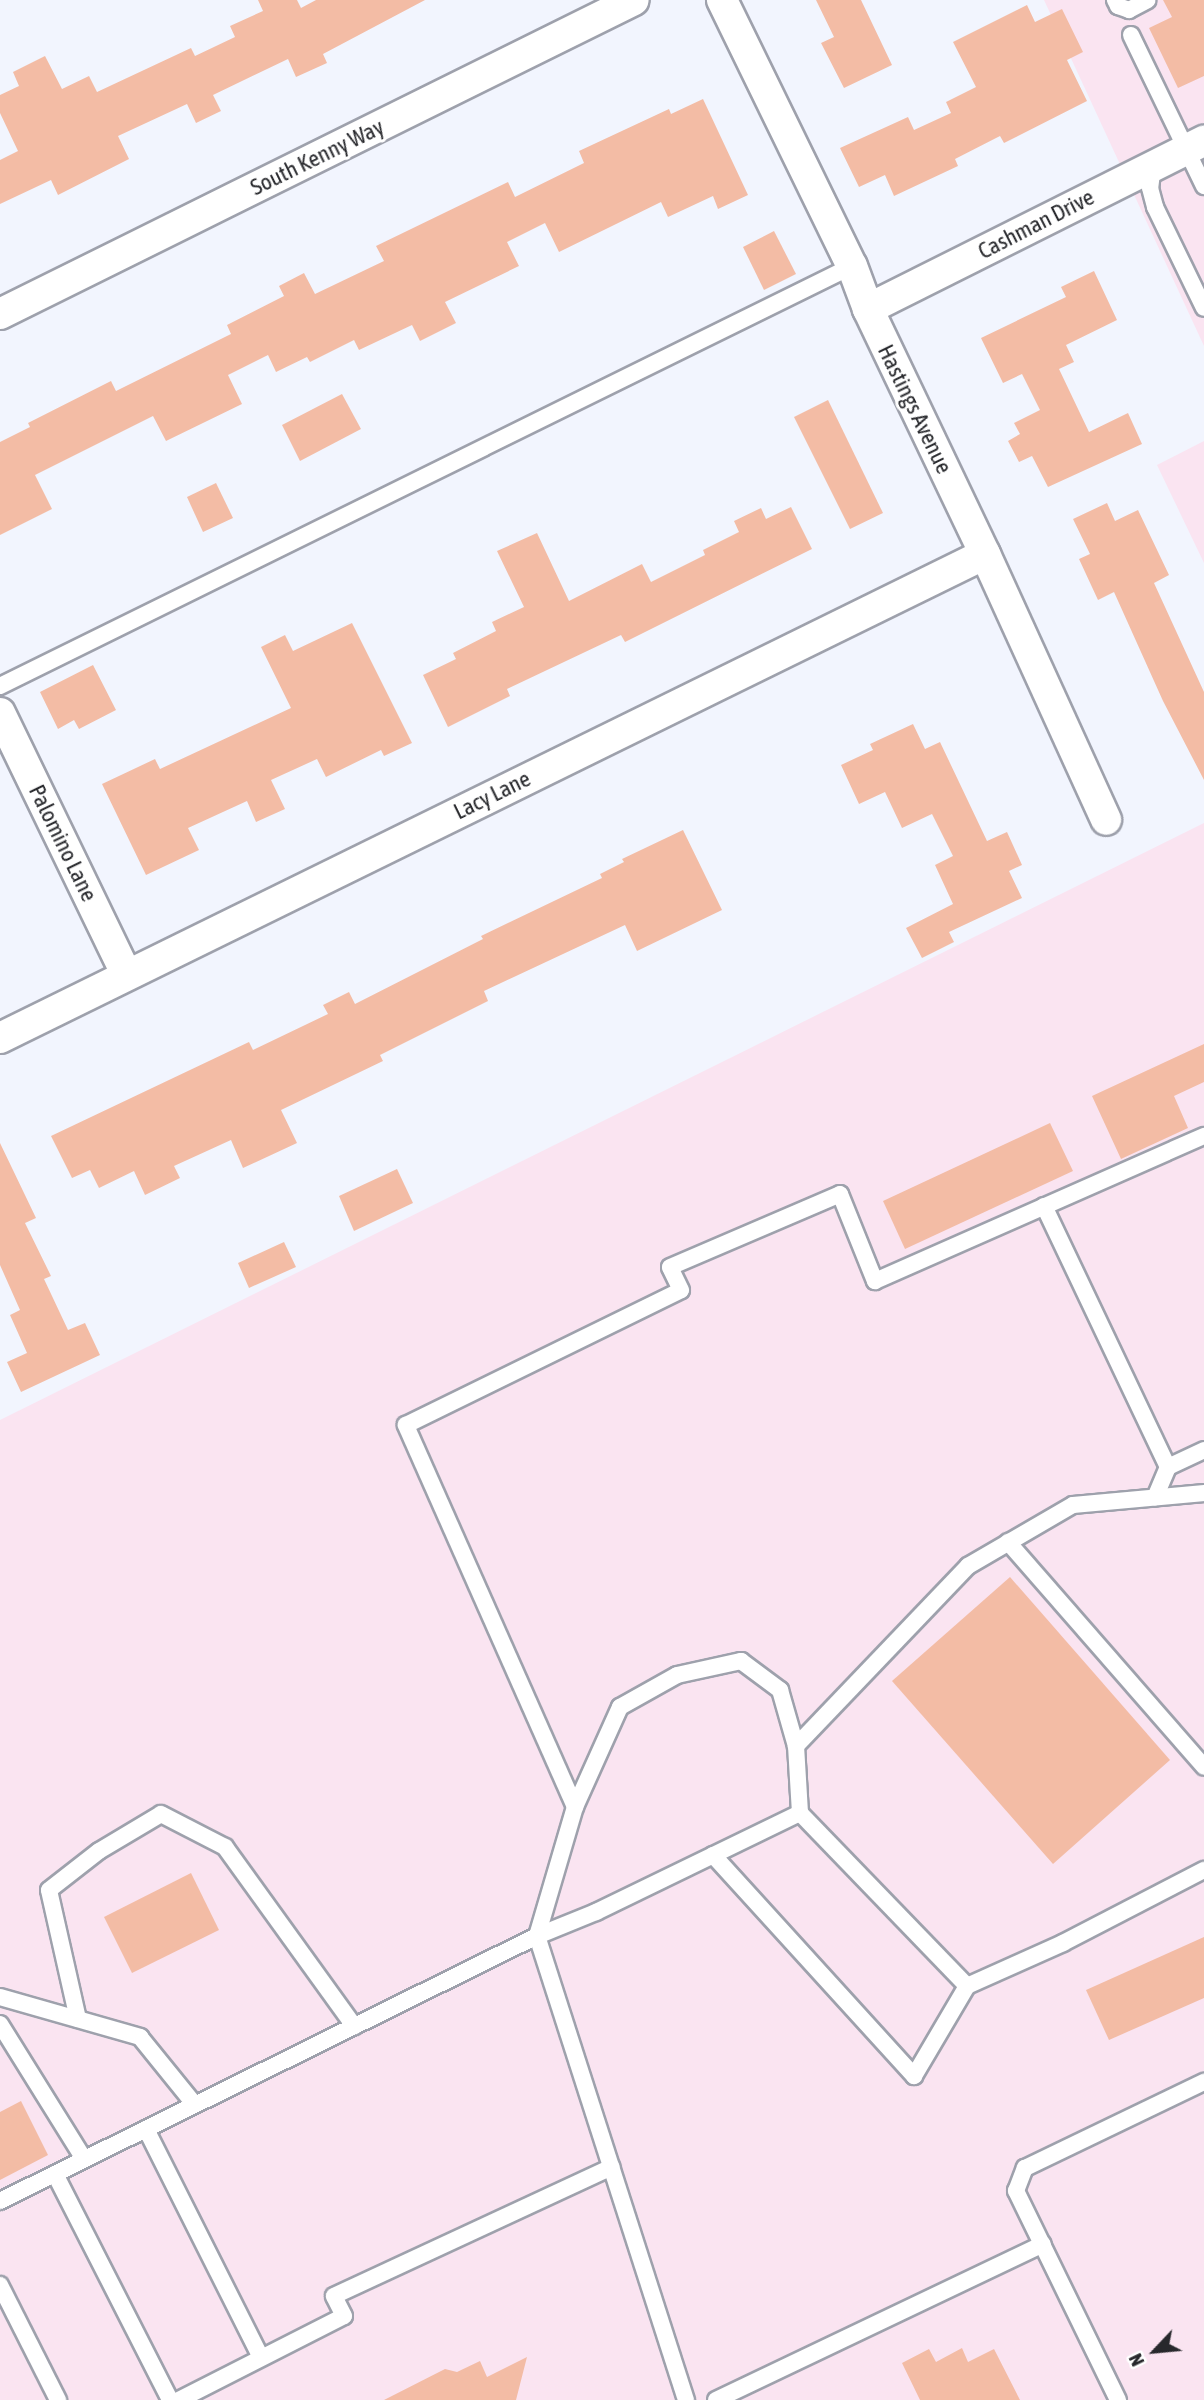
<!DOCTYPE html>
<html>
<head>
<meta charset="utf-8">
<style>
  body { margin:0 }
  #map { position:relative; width:1204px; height:2400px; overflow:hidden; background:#f2f5fe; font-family:"Asap Condensed",sans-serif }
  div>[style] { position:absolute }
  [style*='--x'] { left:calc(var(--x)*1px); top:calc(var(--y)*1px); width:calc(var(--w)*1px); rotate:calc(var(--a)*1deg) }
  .commercial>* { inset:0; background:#fae4f1 }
  .building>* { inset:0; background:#f3bca5 }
  .roads { filter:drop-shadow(2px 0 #9ea1ac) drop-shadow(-2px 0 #9ea1ac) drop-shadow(0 2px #9ea1ac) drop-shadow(0 -2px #9ea1ac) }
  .lane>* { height:16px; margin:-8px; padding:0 8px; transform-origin:8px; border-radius:8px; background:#fff }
  .street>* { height:30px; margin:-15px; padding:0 15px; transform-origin:15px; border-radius:15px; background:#fff }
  span { translate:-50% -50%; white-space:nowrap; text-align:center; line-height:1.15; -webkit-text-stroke:6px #fff; paint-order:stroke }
  .street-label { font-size:23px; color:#27282c }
  .north { position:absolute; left:1120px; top:2316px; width:70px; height:70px; -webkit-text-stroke:5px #fff; paint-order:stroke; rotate:244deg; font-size:19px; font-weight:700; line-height:28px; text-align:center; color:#27282c }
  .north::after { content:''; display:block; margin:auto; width:24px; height:32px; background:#27282c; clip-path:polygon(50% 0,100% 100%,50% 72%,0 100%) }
</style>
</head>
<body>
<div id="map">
  <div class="commercial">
    <div style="clip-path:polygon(1044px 0,1204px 0,1204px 346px)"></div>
    <div style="clip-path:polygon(1204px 441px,1204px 563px,1157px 465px)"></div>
    <div style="clip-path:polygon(1204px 823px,1204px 2400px,0 2400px,0 1420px)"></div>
  </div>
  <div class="building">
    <div style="clip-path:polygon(258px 0,297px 0,301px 8px,316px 0,425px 0,323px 54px,327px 63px,296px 77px,288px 59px,213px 95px,221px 111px,196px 123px,187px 104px,118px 136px,129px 159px,58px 195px,51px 180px,0 204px,0 160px,18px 151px,0 113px,0 95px,19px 86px,13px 72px,45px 56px,62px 89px,89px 76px,97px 92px,191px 48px,195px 56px,235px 37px,230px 26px,263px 11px)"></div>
    <div style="clip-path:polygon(816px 0,861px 0,892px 65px,844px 88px,821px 43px,834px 37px)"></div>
    <div style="clip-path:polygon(1163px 0,1204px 0,1204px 76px,1178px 88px,1149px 28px,1172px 17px)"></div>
    <div style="clip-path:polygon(1027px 5px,1035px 22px,1062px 9px,1083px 52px,1067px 60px,1087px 101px,1004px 143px,1000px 136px,955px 159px,958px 166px,894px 196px,885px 175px,859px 187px,840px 148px,908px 117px,914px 130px,951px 113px,946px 102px,976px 87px,953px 42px)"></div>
    <div style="clip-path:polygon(703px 99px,748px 195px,718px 209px,713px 196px,668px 217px,661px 202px,559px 252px,545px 223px,507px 242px,519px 266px,445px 302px,456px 323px,420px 341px,412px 325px,359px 350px,354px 340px,310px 362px,307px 357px,276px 372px,268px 355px,228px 375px,242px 404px,166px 441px,153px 416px,35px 475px,52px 509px,0 535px,0 442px,30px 427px,28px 423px,111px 381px,116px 391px,231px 334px,227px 325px,284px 296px,279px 286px,304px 273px,315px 294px,384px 261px,376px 246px,508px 182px,515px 197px,584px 163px,579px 151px,669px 109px,671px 114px)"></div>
    <div style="clip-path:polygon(774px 231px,796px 274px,764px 290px,743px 247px)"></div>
    <div style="clip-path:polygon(1094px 271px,1117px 320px,1066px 345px,1074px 362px,1059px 369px,1089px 432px,1128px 413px,1142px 444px,1048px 487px,1032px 456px,1019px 462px,1008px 441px,1020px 434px,1014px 423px,1040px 410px,1022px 374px,1003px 383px,981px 338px,1066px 297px,1061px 287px)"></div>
    <div style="clip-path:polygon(342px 394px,361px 429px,300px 461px,282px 425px)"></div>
    <div style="clip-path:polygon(828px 400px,883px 513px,850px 529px,794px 417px)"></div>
    <div style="clip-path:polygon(216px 483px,233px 518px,203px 532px,187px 497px)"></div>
    <div style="clip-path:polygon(1107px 503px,1115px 521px,1138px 510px,1169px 575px,1154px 583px,1204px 692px,1204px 780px,1163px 701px,1114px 592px,1098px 600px,1079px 559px,1090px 554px,1073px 519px)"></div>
    <div style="clip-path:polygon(791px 507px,812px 549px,625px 642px,621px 635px,507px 689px,510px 696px,448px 727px,423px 675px,456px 659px,453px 653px,496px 631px,492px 622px,524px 607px,497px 551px,537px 533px,569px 601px,642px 564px,651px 582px,705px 555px,703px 550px,739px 532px,734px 521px,761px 508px,766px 519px)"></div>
    <div style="clip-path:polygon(352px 623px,412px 743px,384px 756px,381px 750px,326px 777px,317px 759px,271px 780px,285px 809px,256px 822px,247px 801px,188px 828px,199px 850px,146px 875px,102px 784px,155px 759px,160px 769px,291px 708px,261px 647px,285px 635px,293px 651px)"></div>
    <div style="clip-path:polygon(93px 665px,116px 710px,79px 729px,74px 720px,58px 729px,40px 692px)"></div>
    <div style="clip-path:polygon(913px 724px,925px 749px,940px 742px,987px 841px,1007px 832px,1022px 865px,1009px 871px,1022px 898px,949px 932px,954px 942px,922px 958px,906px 928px,953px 904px,935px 865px,953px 856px,932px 814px,902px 828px,885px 792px,859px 804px,841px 765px,873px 750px,870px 744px)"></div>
    <div style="clip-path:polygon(683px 830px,722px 910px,637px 951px,625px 925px,484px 991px,488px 1001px,380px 1055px,383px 1061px,281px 1110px,297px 1143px,243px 1168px,231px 1140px,174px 1166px,180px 1178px,145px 1195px,134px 1171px,99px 1188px,90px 1170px,72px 1178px,51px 1136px,249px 1042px,253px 1050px,328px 1014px,323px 1005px,349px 992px,355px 1004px,483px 939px,481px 936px,602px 878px,600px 874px,624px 862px,622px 859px)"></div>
    <div style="clip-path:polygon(1204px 1044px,1204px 1082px,1174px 1096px,1188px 1128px,1121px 1159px,1092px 1096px)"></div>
    <div style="clip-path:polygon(1050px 1123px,1073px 1171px,905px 1249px,883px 1201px)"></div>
    <div style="clip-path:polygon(0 1143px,36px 1218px,25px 1223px,51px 1276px,44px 1279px,68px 1330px,85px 1323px,100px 1355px,21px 1392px,7px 1362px,27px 1353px,10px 1315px,20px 1310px,0 1265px)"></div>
    <div style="clip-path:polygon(397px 1169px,413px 1203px,354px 1231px,339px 1196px)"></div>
    <div style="clip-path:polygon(284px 1242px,296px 1267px,249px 1288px,238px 1263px)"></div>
    <div style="clip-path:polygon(1010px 1577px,1170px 1760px,1053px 1864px,892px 1681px)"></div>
    <div style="clip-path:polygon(191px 1873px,219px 1930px,132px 1973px,104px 1917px)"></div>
    <div style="clip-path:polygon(1204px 1937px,1204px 1998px,1109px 2040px,1086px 1990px)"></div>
    <div style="clip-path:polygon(21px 2101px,48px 2155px,0 2180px,0 2112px)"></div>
    <div style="clip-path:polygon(962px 2348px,968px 2362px,994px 2349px,1020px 2400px,920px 2400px,902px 2363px,929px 2349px,936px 2362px)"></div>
    <div style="clip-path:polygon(527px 2357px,516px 2400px,384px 2400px,445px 2369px,457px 2372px,480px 2361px,487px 2377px)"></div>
  </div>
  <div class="roads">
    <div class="lane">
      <div style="--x:1115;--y:0;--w:7;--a:63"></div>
      <div style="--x:1118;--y:6;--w:12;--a:20"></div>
      <div style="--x:1129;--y:10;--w:21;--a:-28"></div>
      <div style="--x:1131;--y:35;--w:168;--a:64.2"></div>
      <div style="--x:1153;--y:165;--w:23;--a:97"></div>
      <div style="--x:1150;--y:188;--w:20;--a:75"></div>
      <div style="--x:1155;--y:207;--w:112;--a:64.1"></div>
      <div style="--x:0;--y:686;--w:950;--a:-26.24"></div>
      <div style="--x:1044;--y:1206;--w:289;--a:64.6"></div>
      <div style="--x:1168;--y:1467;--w:33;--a:113"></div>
      <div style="--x:1168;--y:1467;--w:40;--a:-25"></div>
      <div style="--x:1008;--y:1542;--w:298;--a:48.9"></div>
      <div style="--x:575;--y:1807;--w:110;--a:-65.8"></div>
      <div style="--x:620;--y:1707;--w:65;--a:-29.3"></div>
      <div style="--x:677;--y:1675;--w:66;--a:-12.3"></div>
      <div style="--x:741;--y:1661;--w:49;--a:36.6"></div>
      <div style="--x:780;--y:1690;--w:58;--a:74.1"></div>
      <div style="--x:800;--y:1813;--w:67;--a:-93.4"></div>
      <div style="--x:796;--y:1746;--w:249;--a:-46.3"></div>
      <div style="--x:968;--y:1566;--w:121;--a:-30.2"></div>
      <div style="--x:1073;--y:1505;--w:132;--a:-5.2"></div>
      <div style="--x:713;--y:1855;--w:299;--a:47.7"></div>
      <div style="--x:914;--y:2076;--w:104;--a:-59.5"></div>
      <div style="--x:0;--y:1997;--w:146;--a:15.9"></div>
      <div style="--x:140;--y:2037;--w:87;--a:51"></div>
      <div style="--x:78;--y:2019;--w:132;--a:-102.7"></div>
      <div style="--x:49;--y:1890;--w:63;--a:-38"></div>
      <div style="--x:99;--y:1851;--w:72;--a:-30.8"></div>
      <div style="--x:161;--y:1814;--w:72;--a:27.3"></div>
      <div style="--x:225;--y:1847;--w:221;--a:54.2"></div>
      <div style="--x:0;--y:2024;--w:159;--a:58.1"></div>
      <div style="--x:146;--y:2129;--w:256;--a:63.3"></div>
      <div style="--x:55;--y:2174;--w:254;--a:63"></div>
      <div style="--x:0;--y:2201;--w:599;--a:-26.27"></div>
      <div style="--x:537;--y:1936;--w:64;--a:-22.1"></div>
      <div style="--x:596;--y:1912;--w:227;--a:-25.9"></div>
      <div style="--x:800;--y:1813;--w:240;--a:46"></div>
      <div style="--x:967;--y:1986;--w:105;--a:-24.1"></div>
      <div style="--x:1063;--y:1943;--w:159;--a:-27.4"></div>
      <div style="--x:0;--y:2285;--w:129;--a:63.2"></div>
      <div style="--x:179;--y:2400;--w:185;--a:-27"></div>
      <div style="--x:344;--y:2316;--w:22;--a:-117"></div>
      <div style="--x:334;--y:2296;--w:306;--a:-24.9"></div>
      <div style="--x:686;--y:2400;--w:487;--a:-107.8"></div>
      <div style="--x:537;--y:1936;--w:134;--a:-73.6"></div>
      <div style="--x:575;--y:1807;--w:418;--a:-113.9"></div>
      <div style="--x:406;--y:1425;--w:306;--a:-26.1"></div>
      <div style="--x:681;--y:1290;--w:25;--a:-116"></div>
      <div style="--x:670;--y:1267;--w:185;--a:-23.2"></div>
      <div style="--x:840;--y:1194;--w:94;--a:68.1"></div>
      <div style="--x:875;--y:1281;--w:360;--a:-23.8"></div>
      <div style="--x:716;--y:2400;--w:362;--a:-25.5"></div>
      <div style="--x:1118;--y:2400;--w:233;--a:-116"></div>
      <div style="--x:1016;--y:2191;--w:25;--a:-69"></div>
      <div style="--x:1025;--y:2168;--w:199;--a:-25.7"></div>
    </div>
    <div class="street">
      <div style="--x:722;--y:0;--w:296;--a:64"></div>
      <div style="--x:852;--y:266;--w:46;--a:69.6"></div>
      <div style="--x:868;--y:309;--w:272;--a:64.5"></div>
      <div style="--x:985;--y:554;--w:292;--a:65.5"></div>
      <div style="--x:868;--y:309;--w:376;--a:-26.6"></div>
      <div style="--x:0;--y:314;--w:707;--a:-26.35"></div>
      <div style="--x:0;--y:713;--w:290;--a:64.2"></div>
      <div style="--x:0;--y:1038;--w:1097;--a:-26.17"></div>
    </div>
  </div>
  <div class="street-label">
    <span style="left:317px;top:157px;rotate:-26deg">South Kenny Way</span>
    <span style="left:1036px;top:224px;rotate:-27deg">Cashman Drive</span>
    <span style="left:915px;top:409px;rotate:64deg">Hastings Avenue</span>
    <span style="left:492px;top:795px;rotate:-26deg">Lacy Lane</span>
    <span style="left:63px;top:843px;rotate:64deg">Palomino Lane</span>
  </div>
  <div class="north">N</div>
</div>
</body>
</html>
